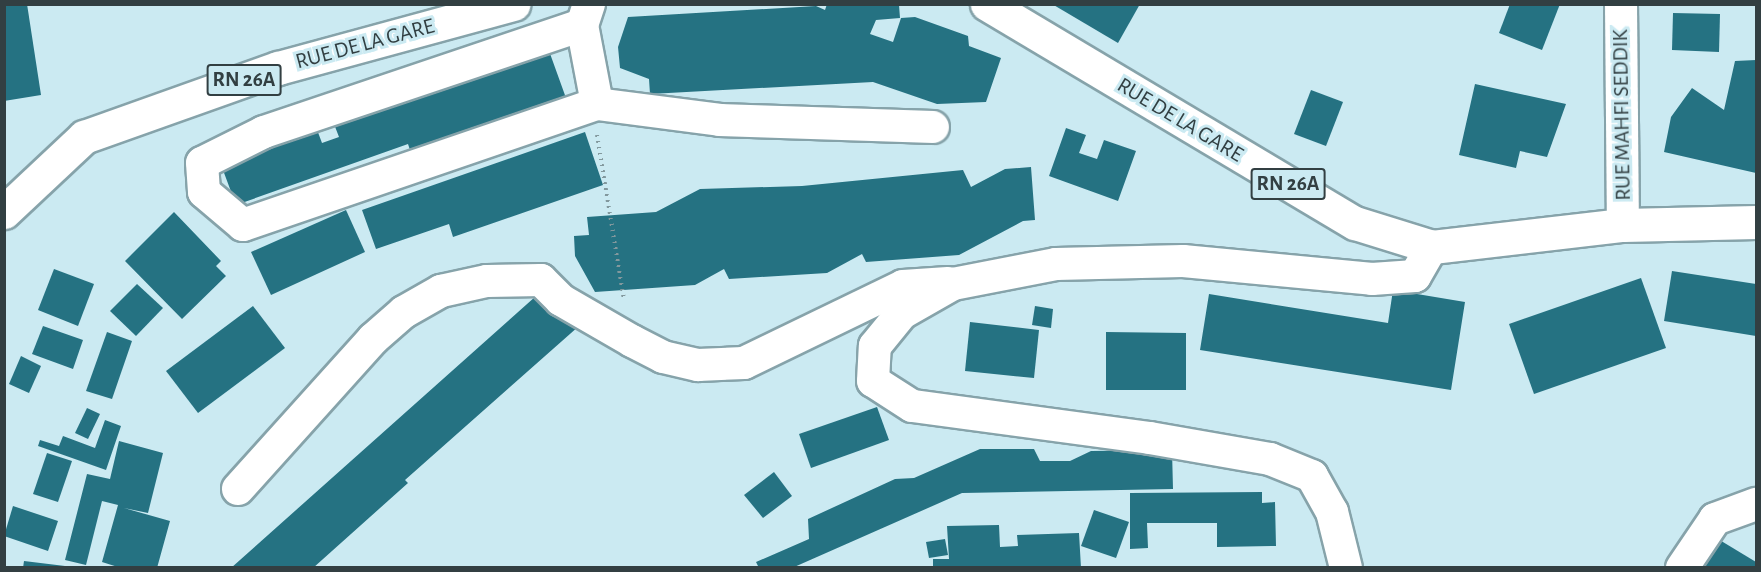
<!DOCTYPE html>
<html>
<head>
<meta charset="utf-8">
<style>
  body { margin:0 }
  #map { position:relative; width:1761px; height:572px; overflow:hidden; background:#cbeaf2; font-family:"Alegreya Sans",sans-serif }
  div>[style] { position:absolute }
  [style*='--x'] { left:calc(var(--x)*1px); top:calc(var(--y)*1px); width:calc(var(--w)*1px); rotate:calc(var(--a)*1deg) }
  .building>* { inset:0; background:#257282 }
  .path>* { height:4px; margin-top:-2px; transform-origin:0; background:repeating-linear-gradient(90deg,#82989d 0 1.5px,transparent 0 6px) }
  .roads { filter:drop-shadow(2px 0 #86a3aa) drop-shadow(-2px 0 #86a3aa) drop-shadow(0 2px #86a3aa) drop-shadow(0 -2px #86a3aa) }
  .minor>* { height:32px; margin:-16px; padding:0 16px; transform-origin:16px; border-radius:16px; background:#fff }
  .major>* { height:33px; margin:-16.5px; padding:0 16.5px; transform-origin:16.5px; border-radius:16.5px; background:#fff }
  span { translate:-50% -50%; white-space:nowrap; text-align:center; line-height:1.15; -webkit-text-stroke:6px #cbeaf2; paint-order:stroke }
  .shield-label span { padding:2px 4px; background:#cbeaf2; border:2px solid; border-radius:4px; -webkit-text-stroke-width:0 }
  .shield-label { font-size:21px; color:#323f42; font-weight:700 }
  .street-label { font-size:22px; color:#323f42 }
  .frame { position:absolute; inset:0; border:6px solid #323f42; pointer-events:none }
</style>
</head>
<body>
<div id="map">
  <div class="building">
    <div style="clip-path:polygon(27px 4px,41px 95px,4px 101px,4px 6px)"></div>
    <div style="clip-path:polygon(827px 4px,899px 5px,900px 18px,876px 20px,870px 34px,893px 42px,901px 18px,915px 17px,968px 36px,969px 46px,1001px 58px,986px 102px,937px 104px,873px 82px,650px 94px,649px 79px,620px 68px,618px 47px,628px 17px,816px 6px,825px 10px)"></div>
    <div style="clip-path:polygon(1052px 4px,1140px 4px,1118px 43px)"></div>
    <div style="clip-path:polygon(1510px 4px,1560px 4px,1542px 50px,1499px 33px)"></div>
    <div style="clip-path:polygon(1673px 13px,1720px 14px,1719px 52px,1672px 50px)"></div>
    <div style="clip-path:polygon(548px 48px,566px 98px,411px 153px,408px 144px,236px 205px,220px 162px,316px 127px,322px 143px,339px 137px,334px 124px)"></div>
    <div style="clip-path:polygon(1756px 60px,1756px 173px,1664px 152px,1671px 117px,1692px 88px,1724px 110px,1735px 61px)"></div>
    <div style="clip-path:polygon(1475px 84px,1566px 104px,1547px 157px,1520px 151px,1516px 168px,1459px 155px)"></div>
    <div style="clip-path:polygon(1311px 90px,1343px 102px,1326px 146px,1294px 134px)"></div>
    <div style="clip-path:polygon(1066px 128px,1086px 135px,1079px 153px,1097px 159px,1104px 140px,1136px 151px,1118px 201px,1049px 176px)"></div>
    <div style="clip-path:polygon(585px 132px,603px 185px,453px 237px,449px 224px,376px 249px,362px 210px)"></div>
    <div style="clip-path:polygon(1031px 167px,1035px 220px,1023px 221px,959px 255px,866px 262px,862px 254px,827px 273px,729px 279px,724px 269px,695px 285px,595px 292px,575px 256px,574px 236px,589px 235px,587px 217px,656px 212px,700px 189px,802px 186px,963px 170px,971px 187px,1005px 169px)"></div>
    <div style="clip-path:polygon(346px 210px,365px 252px,271px 295px,251px 252px)"></div>
    <div style="clip-path:polygon(174px 212px,221px 261px,216px 266px,226px 276px,182px 319px,125px 261px)"></div>
    <div style="clip-path:polygon(54px 269px,94px 284px,78px 326px,38px 310px)"></div>
    <div style="clip-path:polygon(1672px 271px,1756px 284px,1756px 336px,1664px 321px)"></div>
    <div style="clip-path:polygon(1641px 278px,1666px 348px,1534px 394px,1509px 324px)"></div>
    <div style="clip-path:polygon(137px 284px,163px 308px,136px 336px,110px 311px)"></div>
    <div style="clip-path:polygon(545px 288px,579px 326px,405px 480px,408px 483px,313px 568px,231px 568px)"></div>
    <div style="clip-path:polygon(1393px 290px,1465px 302px,1451px 390px,1200px 350px,1209px 294px,1388px 323px)"></div>
    <div style="clip-path:polygon(253px 306px,285px 348px,198px 413px,166px 371px)"></div>
    <div style="clip-path:polygon(1035px 306px,1053px 309px,1051px 328px,1032px 325px)"></div>
    <div style="clip-path:polygon(970px 322px,1039px 330px,1034px 378px,965px 371px)"></div>
    <div style="clip-path:polygon(43px 326px,83px 340px,73px 369px,32px 354px)"></div>
    <div style="clip-path:polygon(107px 332px,132px 341px,112px 399px,86px 391px)"></div>
    <div style="clip-path:polygon(1106px 332px,1186px 333px,1186px 390px,1106px 390px)"></div>
    <div style="clip-path:polygon(21px 356px,41px 366px,29px 393px,9px 384px)"></div>
    <div style="clip-path:polygon(877px 407px,889px 440px,811px 468px,799px 434px)"></div>
    <div style="clip-path:polygon(87px 408px,100px 414px,88px 439px,75px 433px)"></div>
    <div style="clip-path:polygon(105px 420px,121px 426px,106px 470px,38px 446px,40px 440px,59px 446px,63px 436px,95px 448px)"></div>
    <div style="clip-path:polygon(119px 441px,163px 453px,148px 513px,124px 508px,170px 521px,157px 568px,121px 568px,102px 562px,118px 505px,102px 501px,86px 565px,65px 560px,87px 474px,110px 479px)"></div>
    <div style="clip-path:polygon(980px 449px,1034px 449px,1040px 461px,1070px 461px,1091px 451px,1172px 450px,1173px 489px,962px 493px,792px 568px,759px 568px,756px 562px,809px 539px,808px 519px,895px 479px,914px 478px)"></div>
    <div style="clip-path:polygon(47px 453px,72px 461px,58px 502px,33px 494px)"></div>
    <div style="clip-path:polygon(774px 472px,792px 496px,763px 518px,744px 495px)"></div>
    <div style="clip-path:polygon(1262px 492px,1262px 503px,1275px 502px,1276px 546px,1217px 547px,1217px 523px,1147px 523px,1148px 548px,1130px 549px,1130px 493px)"></div>
    <div style="clip-path:polygon(13px 506px,58px 521px,48px 551px,4px 536px)"></div>
    <div style="clip-path:polygon(1094px 510px,1129px 522px,1116px 558px,1081px 546px)"></div>
    <div style="clip-path:polygon(999px 525px,1000px 547px,1018px 546px,1017px 535px,1079px 533px,1081px 568px,933px 568px,933px 559px,949px 559px,947px 526px)"></div>
    <div style="clip-path:polygon(1713px 536px,1756px 562px,1756px 568px,1693px 568px)"></div>
    <div style="clip-path:polygon(945px 539px,948px 555px,929px 558px,926px 542px)"></div>
    <div style="clip-path:polygon(24px 561px,65px 566px,65px 568px,23px 568px)"></div>
  </div>
  <div class="path">
    <div style="--x:597;--y:135;--w:166;--a:80.7"></div>
  </div>
  <div class="roads">
    <div class="minor">
      <div style="--x:589;--y:4;--w:22;--a:108"></div>
      <div style="--x:582;--y:25;--w:336;--a:161.4"></div>
      <div style="--x:264;--y:132;--w:69;--a:153.4"></div>
      <div style="--x:202;--y:163;--w:29;--a:86"></div>
      <div style="--x:204;--y:192;--w:51;--a:40.2"></div>
      <div style="--x:243;--y:225;--w:374;--a:-18.9"></div>
      <div style="--x:1621;--y:4;--w:221;--a:89.5"></div>
      <div style="--x:582;--y:25;--w:80;--a:79.2"></div>
      <div style="--x:597;--y:104;--w:124;--a:7.4"></div>
      <div style="--x:720;--y:120;--w:213;--a:1.9"></div>
      <div style="--x:238;--y:489;--w:202;--a:-48"></div>
      <div style="--x:373;--y:339;--w:41;--a:-41.1"></div>
      <div style="--x:404;--y:312;--w:43;--a:-29.6"></div>
      <div style="--x:441;--y:291;--w:47;--a:-12.3"></div>
      <div style="--x:487;--y:281;--w:54;--a:-1.1"></div>
      <div style="--x:541;--y:280;--w:28;--a:45"></div>
      <div style="--x:561;--y:300;--w:82;--a:30"></div>
      <div style="--x:632;--y:341;--w:35;--a:27"></div>
      <div style="--x:663;--y:357;--w:36;--a:13"></div>
      <div style="--x:698;--y:365;--w:46;--a:-2.5"></div>
      <div style="--x:744;--y:363;--w:177;--a:-25.8"></div>
      <div style="--x:903;--y:286;--w:45;--a:-3.8"></div>
      <div style="--x:1346;--y:568;--w:58;--a:-104"></div>
      <div style="--x:1332;--y:512;--w:41;--a:-119.1"></div>
      <div style="--x:1312;--y:476;--w:45;--a:-158"></div>
      <div style="--x:1270;--y:459;--w:122;--a:-170.1"></div>
      <div style="--x:1150;--y:438;--w:240;--a:-172.3"></div>
      <div style="--x:912;--y:406;--w:46;--a:-147.3"></div>
      <div style="--x:873;--y:381;--w:35;--a:-87"></div>
      <div style="--x:875;--y:346;--w:43;--a:-50.7"></div>
      <div style="--x:902;--y:313;--w:59;--a:-29.6"></div>
      <div style="--x:953;--y:284;--w:105;--a:-11"></div>
      <div style="--x:1056;--y:264;--w:127;--a:-1.4"></div>
      <div style="--x:1183;--y:261;--w:190;--a:5.4"></div>
      <div style="--x:1372;--y:279;--w:43;--a:-4"></div>
      <div style="--x:1415;--y:276;--w:34;--a:-60"></div>
      <div style="--x:1682;--y:568;--w:59;--a:-56"></div>
      <div style="--x:1715;--y:519;--w:44;--a:-20.1"></div>
    </div>
    <div class="major">
      <div style="--x:987;--y:4;--w:428;--a:30.8"></div>
      <div style="--x:1355;--y:223;--w:81;--a:17.3"></div>
      <div style="--x:1432;--y:247;--w:192;--a:-6.6"></div>
      <div style="--x:1623;--y:225;--w:133;--a:-1.3"></div>
      <div style="--x:4;--y:212;--w:110;--a:-43.2"></div>
      <div style="--x:84;--y:137;--w:206;--a:-19.6"></div>
      <div style="--x:278;--y:68;--w:244;--a:-15.2"></div>
    </div>
  </div>
  <div class="shield-label">
    <span style="left:244px;top:80px">RN 26A</span>
    <span style="left:1288px;top:184px">RN 26A</span>
  </div>
  <div class="street-label">
    <span style="left:365px;top:44px;rotate:-15deg">RUE DE LA GARE</span>
    <span style="left:1622px;top:115px;rotate:-91deg">RUE MAHFI SEDDIK</span>
    <span style="left:1180px;top:120px;rotate:31deg">RUE DE LA GARE</span>
  </div>
  <div class="frame"></div>
</div>
</body>
</html>
